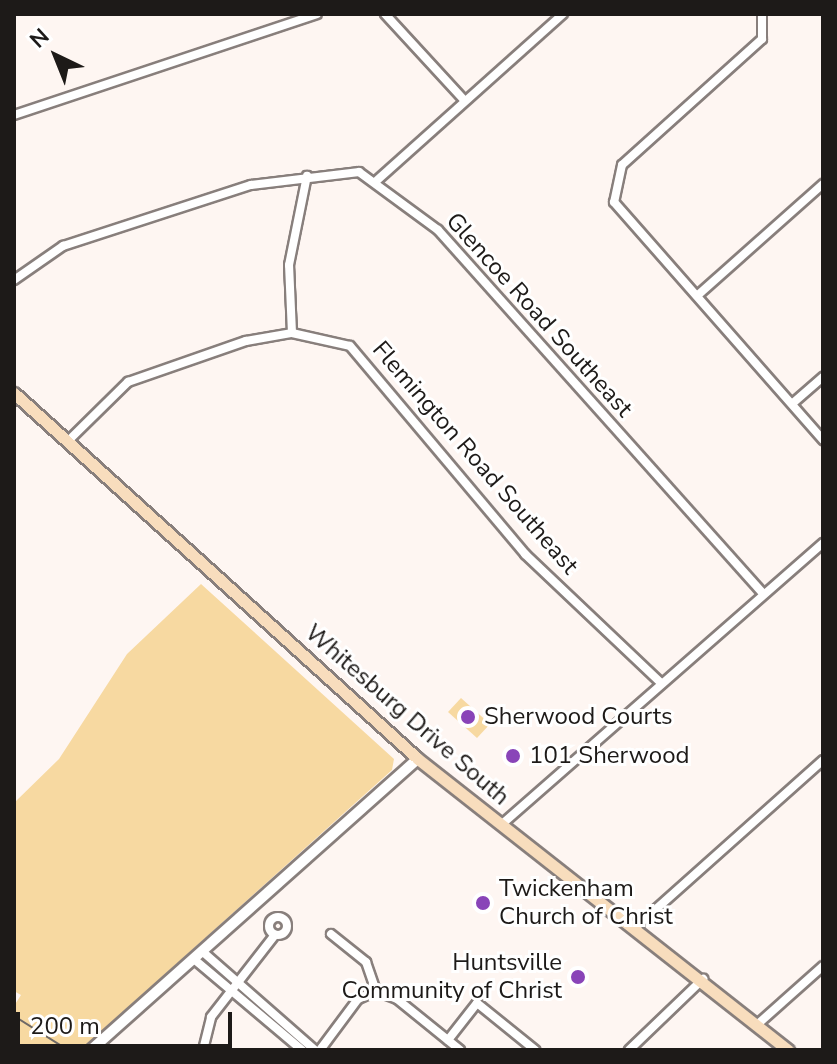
<!DOCTYPE html>
<html>
<head>
<meta charset="utf-8">
<style>
  body { margin:0 }
  #map { position:relative; width:837px; height:1064px; overflow:hidden; background:#fef6f2; font-family:"Nunito Sans",sans-serif }
  div>[style] { position:absolute }
  [style*='--x'] { left:calc(var(--x)*1px); top:calc(var(--y)*1px); width:calc(var(--w)*1px); rotate:calc(var(--a)*1deg) }
  .green>* { inset:0; background:#f7d9a1 }
  .roads { filter:drop-shadow(2px 0 #887f7c) drop-shadow(-2px 0 #887f7c) drop-shadow(0 2px #887f7c) drop-shadow(0 -2px #887f7c) }
  .minor>* { height:8px; margin:-4px; padding:0 4px; transform-origin:4px; border-radius:4px; background:#fff }
  .minor>.ring { margin:-4px; padding:0; box-sizing:content-box; background:none; border:8px solid #fff; border-radius:50% }
  .tertiary>* { height:10px; margin:-5px; padding:0 5px; transform-origin:5px; border-radius:5px; background:#fff }
  .secondary>* { height:11px; margin:-5.5px; padding:0 5.5px; transform-origin:5.5px; border-radius:5.5px; background:#f8ddbd }
  .rail>* { height:2px; margin:-1px; padding:0 1px; transform-origin:1px; border-radius:1px; background:#6e6966 }
  .dots>* { width:22px; height:22px; translate:-50% -50%; box-sizing:border-box; border:4px solid #fff; border-radius:50% }
  span { translate:-50% -50%; white-space:nowrap; text-align:center; line-height:1.15; -webkit-text-stroke:6px #fff; paint-order:stroke }
  .street-label { font-size:24px; color:#1d1a18 }
  .poi-label { font-size:24px; color:#1d1a18 }
  .left { translate:0 -50%; text-align:left }
  .right { translate:-100% -50%; text-align:right }
  .frame { position:absolute; inset:0; border:16px solid #1d1a18; pointer-events:none }
  .north { position:absolute; left:16px; top:16px; width:80px; height:80px; -webkit-text-stroke:6px #fff; paint-order:stroke; rotate:317deg; font-size:22px; font-weight:700; line-height:32px; text-align:center; color:#1d1a18 }
  .north::after { content:''; display:block; margin:auto; width:28px; height:36px; background:#1d1a18; clip-path:polygon(50% 0,100% 100%,50% 72%,0 100%) }
  .scale { position:absolute; left:16px; top:1012px; width:216px; height:36px; box-sizing:border-box; border:4px solid #1d1a18; border-top:0; padding-left:10px; font-size:24px; line-height:28px; white-space:nowrap; color:#1d1a18; -webkit-text-stroke:6px #fff; paint-order:stroke }
</style>
</head>
<body>
<div id="map">
  <div class="green">
    <div style="clip-path:polygon(201px 584px,394px 759px,392px 770px,84px 1047px,14px 1050px,14px 1006px,21px 995px,14px 991px,14px 803px,59px 759px,127px 654px)"></div>
    <div style="clip-path:polygon(461px 698px,490px 724px,477px 738px,448px 712px)"></div>
  </div>
  <div class="roads">
    <div class="minor">
      <div style="--x:385;--y:14;--w:118;--a:47.4"></div>
      <div style="--x:762;--y:14;--w:25;--a:90"></div>
      <div style="--x:762;--y:39;--w:188;--a:138"></div>
      <div style="--x:622;--y:165;--w:38;--a:102"></div>
      <div style="--x:614;--y:202;--w:317;--a:48.7"></div>
      <div style="--x:14;--y:115;--w:319;--a:-18.4"></div>
      <div style="--x:375;--y:182;--w:252;--a:-41.8"></div>
      <div style="--x:14;--y:280;--w:60;--a:-34.8"></div>
      <div style="--x:63;--y:246;--w:198;--a:-18"></div>
      <div style="--x:251;--y:185;--w:109;--a:-6.9"></div>
      <div style="--x:359;--y:172;--w:98;--a:36.3"></div>
      <div style="--x:438;--y:230;--w:487;--a:48.2"></div>
      <div style="--x:699;--y:294;--w:166;--a:-41.6"></div>
      <div style="--x:292;--y:333;--w:68;--a:-92.5"></div>
      <div style="--x:289;--y:265;--w:91;--a:-78.6"></div>
      <div style="--x:793;--y:403;--w:40;--a:-41"></div>
      <div style="--x:67;--y:442;--w:86;--a:-44.5"></div>
      <div style="--x:128;--y:382;--w:125;--a:-19.2"></div>
      <div style="--x:246;--y:341;--w:47;--a:-9.9"></div>
      <div style="--x:292;--y:333;--w:59;--a:12.6"></div>
      <div style="--x:350;--y:346;--w:272;--a:49.9"></div>
      <div style="--x:525;--y:554;--w:187;--a:43.5"></div>
      <div style="--x:501;--y:825;--w:428;--a:-41.2"></div>
      <div class="ring" style="left:269px;top:917px;width:10px;height:10px"></div>
      <div style="--x:637;--y:926;--w:249;--a:-41.7"></div>
      <div style="--x:331;--y:934;--w:45;--a:38.7"></div>
      <div style="--x:366;--y:962;--w:31;--a:71"></div>
      <div style="--x:203;--y:952;--w:149;--a:41.2"></div>
      <div style="--x:195;--y:960;--w:140;--a:40.1"></div>
      <div style="--x:760;--y:1022;--w:84;--a:-41.6"></div>
      <div style="--x:448;--y:1040;--w:47;--a:-51.9"></div>
      <div style="--x:477;--y:1003;--w:75;--a:39"></div>
      <div style="--x:203;--y:1050;--w:34;--a:-76"></div>
      <div style="--x:211;--y:1017;--w:103;--a:-52.1"></div>
      <div style="--x:320;--y:1050;--w:64;--a:-53.3"></div>
      <div style="--x:358;--y:999;--w:20;--a:-24"></div>
      <div style="--x:376;--y:991;--w:22;--a:21"></div>
      <div style="--x:397;--y:999;--w:81;--a:39"></div>
      <div style="--x:629;--y:1050;--w:103;--a:-43.8"></div>
    </div>
    <div class="tertiary">
      <div style="--x:91;--y:1050;--w:438;--a:-41.7"></div>
    </div>
    <div class="secondary">
      <div style="--x:14;--y:393;--w:545;--a:42.17"></div>
      <div style="--x:418;--y:759;--w:471;--a:38.2"></div>
    </div>
  </div>
  <div class="rail">
    <div style="--x:14;--y:1016;--w:64;--a:32.2"></div>
  </div>
  <div class="dots">
    <div style="left:468px;top:717px;background:#8944b8"></div>
    <div style="left:513px;top:756px;background:#8944b8"></div>
    <div style="left:483px;top:903px;background:#8944b8"></div>
    <div style="left:578px;top:977px;background:#8944b8"></div>
  </div>
  <div class="street-label">
    <span style="left:539px;top:315px;rotate:48deg">Glencoe Road Southeast</span>
    <span style="left:475px;top:458px;rotate:49deg">Flemington Road Southeast</span>
    <span style="left:407px;top:715px;rotate:41deg">Whitesburg Drive South</span>
  </div>
  <div class="poi-label">
    <span class="left" style="left:484px;top:717px">Sherwood Courts</span>
    <span class="left" style="left:529px;top:756px">101 Sherwood</span>
    <span class="left" style="left:499px;top:903px">Twickenham<br>Church of Christ</span>
    <span class="right" style="left:562px;top:977px">Huntsville<br>Community of Christ</span>
  </div>
  <div class="frame"></div>
  <div class="north">N</div>
  <div class="scale">200 m</div>
</div>
</body>
</html>
